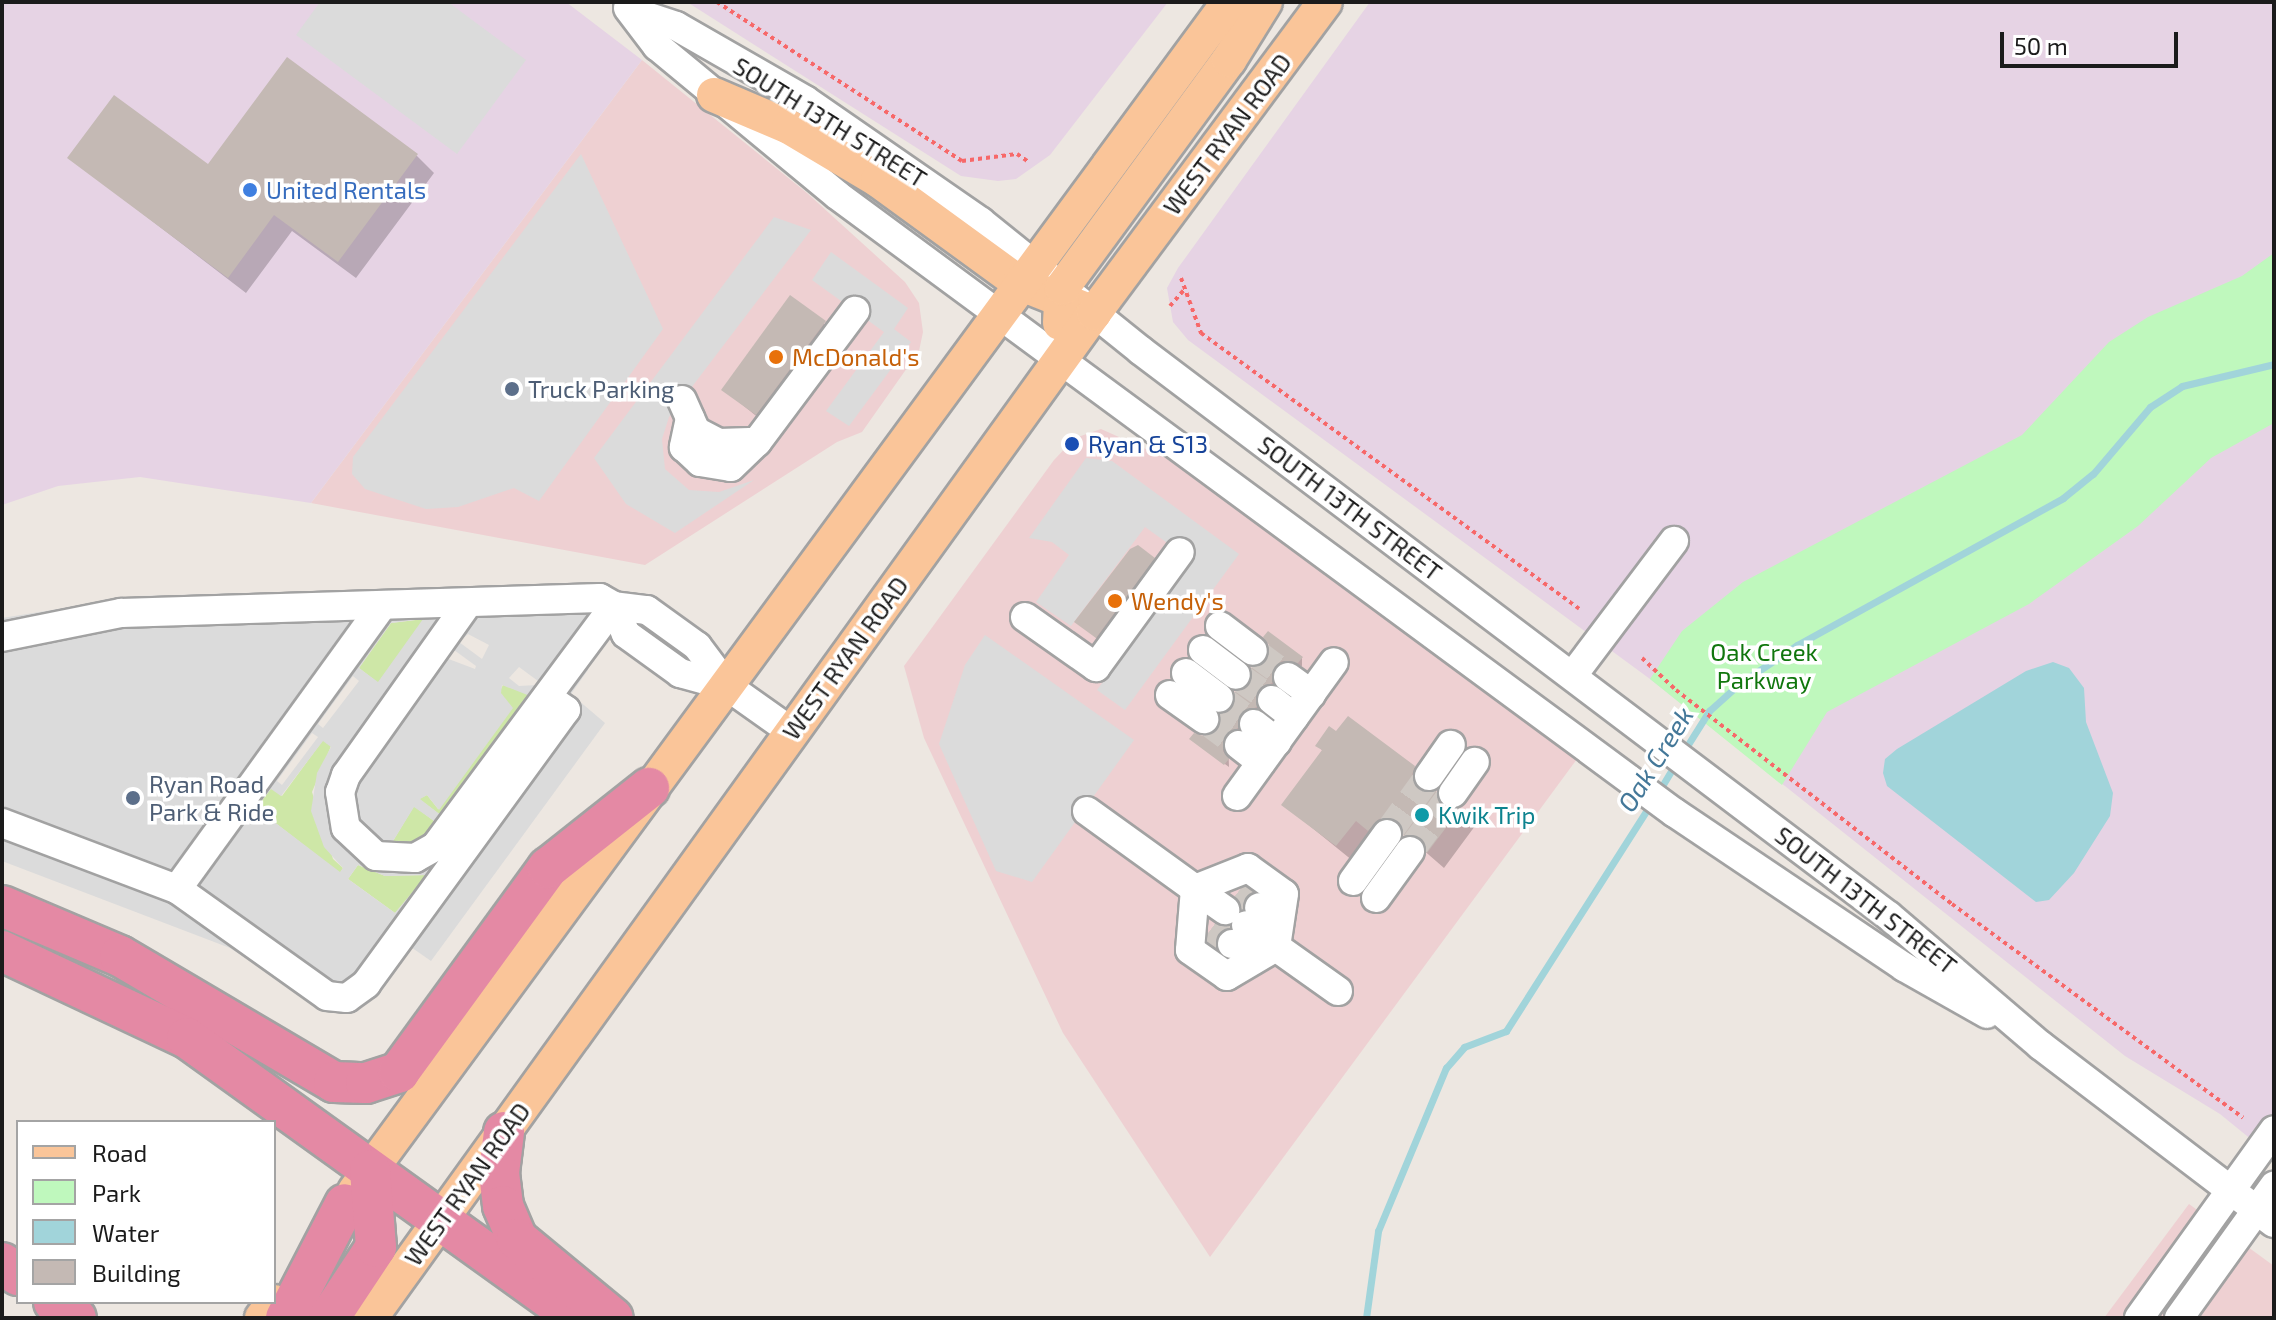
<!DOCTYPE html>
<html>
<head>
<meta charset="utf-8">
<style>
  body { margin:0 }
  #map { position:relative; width:2276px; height:1320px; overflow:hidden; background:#ede7e1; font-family:"Exo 2",sans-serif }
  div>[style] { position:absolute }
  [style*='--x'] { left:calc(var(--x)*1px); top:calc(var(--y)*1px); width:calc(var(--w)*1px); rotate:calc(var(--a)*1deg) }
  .commercial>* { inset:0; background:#eed0d2 }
  .industrial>* { inset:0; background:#e6d3e4 }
  .grass>* { inset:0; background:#cee7a7 }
  .park>* { inset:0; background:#bff8bd }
  .parking>* { inset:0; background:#dbdbdb }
  .water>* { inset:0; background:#a1d4da }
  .shadow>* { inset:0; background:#0003 }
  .stream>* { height:7px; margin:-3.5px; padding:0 3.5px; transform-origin:3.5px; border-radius:3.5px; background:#a1d4da }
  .building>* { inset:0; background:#c4b9b4 }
  .minor-tunnel>* { height:28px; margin-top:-14px; transform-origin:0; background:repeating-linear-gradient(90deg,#cec8c3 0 28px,transparent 0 42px) }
  .path>* { height:4px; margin-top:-2px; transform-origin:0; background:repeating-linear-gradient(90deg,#f76869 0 4px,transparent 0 8px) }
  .roads { filter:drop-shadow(2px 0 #a2a2a2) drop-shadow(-2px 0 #a2a2a2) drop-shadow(0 2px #a2a2a2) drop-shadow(0 -2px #a2a2a2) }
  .minor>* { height:28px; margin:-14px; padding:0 14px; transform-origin:14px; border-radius:14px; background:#fff }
  .major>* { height:34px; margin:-17px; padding:0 17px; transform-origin:17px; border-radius:17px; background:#fac599 }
  .highway>* { height:40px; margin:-20px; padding:0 20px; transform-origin:20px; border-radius:20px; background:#e489a4 }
  .dots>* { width:22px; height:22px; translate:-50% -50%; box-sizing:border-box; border:4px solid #fff; border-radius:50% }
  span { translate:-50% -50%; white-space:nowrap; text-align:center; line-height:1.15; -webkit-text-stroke:7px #fff; paint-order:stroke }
  .street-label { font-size:24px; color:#1b1b1b }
  .shop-label { font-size:24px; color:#366cbe }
  .left { translate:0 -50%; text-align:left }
  .food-label { font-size:24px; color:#c56008 }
  .service-label { font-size:24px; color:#4e5e75 }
  .transit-label { font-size:24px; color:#164399 }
  .park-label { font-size:24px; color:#10760d }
  .culture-label { font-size:24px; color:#0d838f }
  .water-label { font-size:26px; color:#447899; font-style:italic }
  .frame { position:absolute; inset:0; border:4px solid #1b1b1b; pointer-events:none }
  .legend { position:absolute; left:16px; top:1120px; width:260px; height:184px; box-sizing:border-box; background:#fff; border:2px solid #a4a4a4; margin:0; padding:10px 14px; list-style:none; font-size:24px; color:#1b1b1b }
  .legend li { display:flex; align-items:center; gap:16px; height:40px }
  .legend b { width:40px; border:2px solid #a4a4a4 }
  .scale { position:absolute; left:2000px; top:32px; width:178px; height:36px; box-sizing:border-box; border:4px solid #1b1b1b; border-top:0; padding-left:10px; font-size:24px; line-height:28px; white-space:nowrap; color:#1b1b1b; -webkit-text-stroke:6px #fff; paint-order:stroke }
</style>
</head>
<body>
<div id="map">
  <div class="commercial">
    <div style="clip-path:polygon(642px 60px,807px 193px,905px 282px,919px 303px,923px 332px,919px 351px,862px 432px,837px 442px,645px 565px,311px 503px)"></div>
    <div style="clip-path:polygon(1101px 429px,1166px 458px,1577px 759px,1210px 1257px,1063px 1033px,924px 738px,904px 666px,1054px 460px,1075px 438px)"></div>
    <div style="clip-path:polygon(2189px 1204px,2274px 1266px,2274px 1318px,2104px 1318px)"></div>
  </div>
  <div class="industrial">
    <div style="clip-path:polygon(2px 2px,566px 2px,642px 60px,311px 503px,140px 477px,58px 486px,2px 505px)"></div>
    <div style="clip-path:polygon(687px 2px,1168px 2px,1050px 155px,1016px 179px,998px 181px,961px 176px)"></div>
    <div style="clip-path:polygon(1370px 2px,2274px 2px,2274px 1158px,2220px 1114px,2125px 1056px,1650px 679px,1188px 340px,1173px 322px,1167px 288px,1178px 268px)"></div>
  </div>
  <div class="grass">
    <div style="clip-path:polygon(424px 619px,378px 683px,359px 668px,391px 623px)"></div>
    <div style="clip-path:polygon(503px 685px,531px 695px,443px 817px,419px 799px,427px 795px,438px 809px)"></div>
    <div style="clip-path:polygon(323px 740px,331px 746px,312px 792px,333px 859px,343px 868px,340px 873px,256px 808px,271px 788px,282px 796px)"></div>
    <div style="clip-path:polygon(414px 806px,438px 824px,412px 844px,390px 846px)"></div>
    <div style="clip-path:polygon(358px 865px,385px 876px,427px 875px,395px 913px,348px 879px)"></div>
  </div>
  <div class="park">
    <div style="clip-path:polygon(2274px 253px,2274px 423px,2211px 458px,2138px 526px,2029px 604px,1827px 712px,1782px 785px,1650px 679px,1682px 631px,1743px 582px,2022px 435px,2109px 342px,2148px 317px,2242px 276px)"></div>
  </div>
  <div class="parking">
    <div style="clip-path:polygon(320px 2px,448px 2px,526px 60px,457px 154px,296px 35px)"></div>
    <div style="clip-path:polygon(581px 154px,663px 329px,539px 501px,514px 488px,458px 507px,426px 509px,365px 489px,352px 474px,353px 457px)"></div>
    <div style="clip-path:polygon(774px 217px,811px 230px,669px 417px,662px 439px,665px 469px,689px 490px,719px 492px,754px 480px,675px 533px,626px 504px,594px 458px)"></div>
    <div style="clip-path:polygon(831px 252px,908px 308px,894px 329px,911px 342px,849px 426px,826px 411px,884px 332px,812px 280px)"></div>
    <div style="clip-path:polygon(1086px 458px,1112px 461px,1239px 554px,1125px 710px,1097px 690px,1191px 560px,1145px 527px,1071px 626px,1036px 602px,1069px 555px,1052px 542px,1029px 538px)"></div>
    <div style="clip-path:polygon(evenodd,587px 584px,588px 670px,571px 694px,605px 723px,431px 961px,408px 945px,321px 1007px,230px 948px,2px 861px,2px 618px,139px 596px,587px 584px,423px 619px,378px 682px,359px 668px,391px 623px,423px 619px,587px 584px,468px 634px,489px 645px,482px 659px,459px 642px,468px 634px,587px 584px,454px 650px,476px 666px,475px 669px,446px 658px,454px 650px,587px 584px,519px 667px,538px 681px,537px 685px,519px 686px,509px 678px,519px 667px,587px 584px,353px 676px,359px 681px,323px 728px,318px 724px,353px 676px,587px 584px,502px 685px,530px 696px,442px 816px,420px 799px,427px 795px,439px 810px,513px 708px,501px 693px,502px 685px,587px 584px,312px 733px,318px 737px,282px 785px,277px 781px,312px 733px,587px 584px,323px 741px,331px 747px,317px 773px,311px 811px,324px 847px,343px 868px,340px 872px,256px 808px,271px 789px,281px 796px,323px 741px,587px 584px,414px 807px,437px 823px,412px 844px,390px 846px,414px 807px,587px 584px,358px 865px,385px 876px,427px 875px,395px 913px,348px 879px,358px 865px)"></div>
    <div style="clip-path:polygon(985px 635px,1134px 740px,1032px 882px,996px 871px,939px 744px,965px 665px)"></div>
  </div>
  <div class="water">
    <div style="clip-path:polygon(2053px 662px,2069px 668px,2084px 688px,2086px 722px,2113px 793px,2110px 816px,2074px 873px,2049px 900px,2036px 902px,1887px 786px,1883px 773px,1885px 759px,1897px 749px,2026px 671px)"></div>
  </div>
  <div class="shadow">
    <div style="clip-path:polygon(417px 156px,434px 173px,356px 278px,292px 231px,246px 293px,70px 158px,208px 167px)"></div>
    <div style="clip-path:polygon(791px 298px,838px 335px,770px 427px,724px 390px)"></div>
    <div style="clip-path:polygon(1153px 559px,1166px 572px,1110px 649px,1077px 622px)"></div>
    <div style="clip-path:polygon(1302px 658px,1302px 666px,1286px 664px,1277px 671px,1275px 687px,1261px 694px,1260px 711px,1244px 716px,1241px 732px,1228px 739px,1229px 767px,1195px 742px,1219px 731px,1269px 662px)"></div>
    <div style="clip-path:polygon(1317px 745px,1414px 767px,1431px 784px,1428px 792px,1475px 826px,1444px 868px,1406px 835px,1398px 834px,1353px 861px,1284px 805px,1323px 751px)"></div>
    <div style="clip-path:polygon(1216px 926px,1236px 935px,1224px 953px,1210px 941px)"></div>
  </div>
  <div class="stream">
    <div style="--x:1682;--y:754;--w:51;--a:-57.9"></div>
    <div style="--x:1709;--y:711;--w:40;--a:-42"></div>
    <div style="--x:1739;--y:684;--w:70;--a:-33.9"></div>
    <div style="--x:1797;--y:645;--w:304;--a:-28.9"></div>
    <div style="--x:2063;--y:498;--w:38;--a:-39"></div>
    <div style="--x:2093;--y:474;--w:88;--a:-49.6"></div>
    <div style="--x:2150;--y:407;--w:38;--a:-33"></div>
    <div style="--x:2182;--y:386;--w:95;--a:-13.4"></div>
    <div style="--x:1659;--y:791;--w:31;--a:-59"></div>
    <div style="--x:1366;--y:1318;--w:88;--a:-82.1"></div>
    <div style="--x:1378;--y:1231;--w:177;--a:-67.4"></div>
    <div style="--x:1446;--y:1068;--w:28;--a:-49"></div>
    <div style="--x:1464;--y:1047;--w:45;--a:-20.9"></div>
    <div style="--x:1506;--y:1031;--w:272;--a:-57.5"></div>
  </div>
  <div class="building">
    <div style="clip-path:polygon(287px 57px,418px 154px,338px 262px,274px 215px,228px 278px,67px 158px,114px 95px,208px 164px)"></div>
    <div style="clip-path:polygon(790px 295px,826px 321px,756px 415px,721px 390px)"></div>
    <div style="clip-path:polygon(1138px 545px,1155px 558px,1096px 638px,1074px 622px,1130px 549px)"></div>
    <div style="clip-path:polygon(1268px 631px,1303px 657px,1298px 663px,1282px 661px,1274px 668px,1272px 683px,1258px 690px,1257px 707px,1241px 713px,1238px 728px,1225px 735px,1223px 751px,1229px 759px,1224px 765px,1189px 739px,1194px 733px,1203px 736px,1217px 729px,1220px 715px,1233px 708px,1235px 692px,1250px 685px,1251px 668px,1267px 661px,1269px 645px,1263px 637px)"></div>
    <div style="clip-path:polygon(1348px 716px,1415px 766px,1412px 775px,1419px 789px,1436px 791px,1443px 806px,1460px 809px,1427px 853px,1421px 838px,1404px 835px,1402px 826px,1390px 817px,1379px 819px,1368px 831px,1356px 821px,1336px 846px,1281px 805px,1322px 750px,1315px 746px,1329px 726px,1336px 731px)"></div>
    <div style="clip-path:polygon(1246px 887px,1252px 892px,1242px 909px,1235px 896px)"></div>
    <div style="clip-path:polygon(1215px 924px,1230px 928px,1218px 934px,1216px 947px,1208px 942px)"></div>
  </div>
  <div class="minor-tunnel">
    <div style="--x:1253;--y:651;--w:44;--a:36.6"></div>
    <div style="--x:1236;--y:675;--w:44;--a:34.8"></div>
    <div style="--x:1219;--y:698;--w:44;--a:36.6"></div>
    <div style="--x:1204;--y:719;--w:44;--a:36.6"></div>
    <div style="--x:1387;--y:834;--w:72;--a:-54.1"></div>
    <div style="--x:1410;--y:851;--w:72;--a:-53.4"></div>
    <div style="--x:1238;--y:892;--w:26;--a:36"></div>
    <div style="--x:1211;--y:929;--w:26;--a:36"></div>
  </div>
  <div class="path">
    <div style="--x:717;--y:2;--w:292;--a:33"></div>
    <div style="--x:962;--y:161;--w:55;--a:-7.3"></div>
    <div style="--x:1017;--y:154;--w:14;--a:34"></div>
    <div style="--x:1181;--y:278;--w:59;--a:70"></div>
    <div style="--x:1201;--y:333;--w:468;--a:36.1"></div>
    <div style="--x:1170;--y:306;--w:21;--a:-49"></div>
    <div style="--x:1642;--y:658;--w:47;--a:43.3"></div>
    <div style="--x:1676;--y:690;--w:349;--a:37.8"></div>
    <div style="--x:1952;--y:904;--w:361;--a:36.3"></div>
  </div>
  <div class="roads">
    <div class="minor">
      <div style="--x:628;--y:8;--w:48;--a:52.7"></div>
      <div style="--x:657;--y:46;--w:234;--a:39.6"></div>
      <div style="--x:837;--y:195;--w:1041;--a:36.41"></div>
      <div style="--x:1675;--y:813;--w:276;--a:33.9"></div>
      <div style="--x:1904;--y:967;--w:95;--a:29.5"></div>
      <div style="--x:634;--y:12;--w:44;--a:18.4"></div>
      <div style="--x:676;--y:26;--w:149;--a:29.8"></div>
      <div style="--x:805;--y:100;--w:214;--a:34.7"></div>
      <div style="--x:981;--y:222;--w:204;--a:38.8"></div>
      <div style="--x:1140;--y:350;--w:939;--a:37.08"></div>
      <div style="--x:1889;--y:916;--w:199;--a:40.5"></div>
      <div style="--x:2040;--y:1045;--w:294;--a:37.3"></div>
      <div style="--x:682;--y:400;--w:34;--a:66"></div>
      <div style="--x:696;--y:431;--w:26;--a:28"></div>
      <div style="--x:719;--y:443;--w:38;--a:-2"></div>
      <div style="--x:757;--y:442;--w:164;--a:-53.2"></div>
      <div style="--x:690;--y:418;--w:30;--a:102"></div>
      <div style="--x:684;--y:447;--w:22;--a:43"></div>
      <div style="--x:700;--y:462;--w:31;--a:9"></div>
      <div style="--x:731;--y:467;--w:36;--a:-44"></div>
      <div style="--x:468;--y:603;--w:211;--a:125.3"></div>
      <div style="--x:346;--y:775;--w:18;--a:109"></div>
      <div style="--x:340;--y:792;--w:36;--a:81"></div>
      <div style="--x:346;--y:828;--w:41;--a:43"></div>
      <div style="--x:376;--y:856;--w:39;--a:3"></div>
      <div style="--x:415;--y:858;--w:23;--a:-29"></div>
      <div style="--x:435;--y:847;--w:300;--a:-53.4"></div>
      <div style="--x:614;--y:606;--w:30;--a:67"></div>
      <div style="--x:626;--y:634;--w:67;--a:35.8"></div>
      <div style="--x:680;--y:673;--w:49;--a:15.5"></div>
      <div style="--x:1025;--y:617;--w:87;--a:35.2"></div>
      <div style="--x:1096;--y:667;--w:142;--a:-53.9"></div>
      <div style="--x:1220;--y:626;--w:41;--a:37.1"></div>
      <div style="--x:2;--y:637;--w:121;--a:-11.4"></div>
      <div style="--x:121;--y:613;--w:479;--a:-1.8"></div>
      <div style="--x:600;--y:598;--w:16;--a:30"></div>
      <div style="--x:614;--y:606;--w:33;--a:7"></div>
      <div style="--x:647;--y:610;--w:62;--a:35.8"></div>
      <div style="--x:697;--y:646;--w:50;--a:53.1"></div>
      <div style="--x:727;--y:686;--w:80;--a:35.3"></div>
      <div style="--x:1203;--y:650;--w:41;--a:37.1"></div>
      <div style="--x:1186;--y:673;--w:41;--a:37.1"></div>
      <div style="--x:1573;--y:675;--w:168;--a:-53"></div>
      <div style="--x:1288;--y:677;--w:29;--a:36"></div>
      <div style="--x:1170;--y:695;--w:42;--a:35.2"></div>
      <div style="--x:1272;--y:700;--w:28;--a:38"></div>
      <div style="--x:1254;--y:724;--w:29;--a:38"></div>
      <div style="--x:1239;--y:745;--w:28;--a:38"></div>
      <div style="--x:1429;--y:776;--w:38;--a:-55"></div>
      <div style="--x:1453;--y:793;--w:38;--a:-55"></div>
      <div style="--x:1237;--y:796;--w:165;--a:-54.1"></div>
      <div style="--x:1087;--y:811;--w:133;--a:35.8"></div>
      <div style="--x:1195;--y:889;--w:61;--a:94.7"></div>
      <div style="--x:1190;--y:950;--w:45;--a:35.1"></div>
      <div style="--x:1227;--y:976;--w:57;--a:-30.6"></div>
      <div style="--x:1276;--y:947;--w:76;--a:35.4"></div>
      <div style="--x:2;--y:823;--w:187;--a:20.7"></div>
      <div style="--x:177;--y:889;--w:184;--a:35.5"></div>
      <div style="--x:327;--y:996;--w:20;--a:6"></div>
      <div style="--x:347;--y:998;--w:24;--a:-36"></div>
      <div style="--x:366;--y:984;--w:339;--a:-53.9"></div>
      <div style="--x:566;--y:710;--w:23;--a:-146"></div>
      <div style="--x:1353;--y:881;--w:58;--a:-54.1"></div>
      <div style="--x:177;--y:889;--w:348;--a:-54.1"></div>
      <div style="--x:1195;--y:889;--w:57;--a:-21.6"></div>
      <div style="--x:1248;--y:868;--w:44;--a:35.8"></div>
      <div style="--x:1284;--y:894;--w:54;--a:98.6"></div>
      <div style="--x:1276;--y:947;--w:37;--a:-144"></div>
      <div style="--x:1195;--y:889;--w:37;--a:35"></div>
      <div style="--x:1376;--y:898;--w:58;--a:-54.1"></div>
      <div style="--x:1232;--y:944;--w:44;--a:3.9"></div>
      <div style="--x:1276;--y:947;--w:43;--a:-113"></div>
      <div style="--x:2139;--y:1318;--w:231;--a:-54.3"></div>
      <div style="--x:2179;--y:1318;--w:163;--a:-54.3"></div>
    </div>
    <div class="major">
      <div style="--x:714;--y:95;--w:82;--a:23.1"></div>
      <div style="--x:789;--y:127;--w:104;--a:30.8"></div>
      <div style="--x:878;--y:180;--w:175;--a:36.1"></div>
      <div style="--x:1019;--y:283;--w:81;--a:21.8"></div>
      <div style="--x:1060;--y:323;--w:35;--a:-87"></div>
      <div style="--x:1062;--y:288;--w:283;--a:-53.8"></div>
      <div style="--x:1229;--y:60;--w:68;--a:-58.2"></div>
      <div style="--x:355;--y:1191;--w:1476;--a:-53.68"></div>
      <div style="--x:262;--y:1318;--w:20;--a:-53"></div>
      <div style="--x:370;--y:1318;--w:1239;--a:-54.23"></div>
      <div style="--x:1094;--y:313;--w:387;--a:-53.4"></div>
    </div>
    <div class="highway">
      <div style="--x:2;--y:906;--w:128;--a:23"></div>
      <div style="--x:120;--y:956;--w:248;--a:30.5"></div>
      <div style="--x:334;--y:1082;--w:32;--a:2"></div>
      <div style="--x:366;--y:1083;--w:35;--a:-18"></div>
      <div style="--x:399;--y:1072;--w:253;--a:-53.9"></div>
      <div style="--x:548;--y:868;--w:129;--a:-38.4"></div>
      <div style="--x:2;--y:951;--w:204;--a:25.2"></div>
      <div style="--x:187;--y:1038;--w:479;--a:35.7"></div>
      <div style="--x:504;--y:1132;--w:41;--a:97"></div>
      <div style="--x:499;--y:1173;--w:33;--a:83"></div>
      <div style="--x:503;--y:1206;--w:36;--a:67"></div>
      <div style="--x:517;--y:1239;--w:124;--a:39.5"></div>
      <div style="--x:2;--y:1263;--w:20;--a:37"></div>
      <div style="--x:54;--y:1302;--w:27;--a:36"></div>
      <div style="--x:286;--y:1318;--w:128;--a:-62.6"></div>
      <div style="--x:329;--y:1318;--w:85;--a:-56.5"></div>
      <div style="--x:376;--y:1247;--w:77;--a:-94.5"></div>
    </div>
  </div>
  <div class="dots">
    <div style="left:250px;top:190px;background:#3f7fe0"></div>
    <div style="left:776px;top:357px;background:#e8710a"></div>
    <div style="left:512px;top:389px;background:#5c6f8a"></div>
    <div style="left:1072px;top:444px;background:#1a4fb4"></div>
    <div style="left:1115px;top:601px;background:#e8710a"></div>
    <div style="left:133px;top:798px;background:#5c6f8a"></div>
    <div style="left:1422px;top:815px;background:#0f9aa8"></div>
  </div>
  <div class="street-label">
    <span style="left:830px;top:122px;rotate:32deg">SOUTH 13TH STREET</span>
    <span style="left:1227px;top:134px;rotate:-53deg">WEST RYAN ROAD</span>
    <span style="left:1350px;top:508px;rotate:37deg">SOUTH 13TH STREET</span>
    <span style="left:845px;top:658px;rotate:-54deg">WEST RYAN ROAD</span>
    <span style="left:1866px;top:900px;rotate:38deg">SOUTH 13TH STREET</span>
    <span style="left:467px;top:1184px;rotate:-54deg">WEST RYAN ROAD</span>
  </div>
  <div class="shop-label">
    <span class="left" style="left:266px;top:190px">United Rentals</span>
  </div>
  <div class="food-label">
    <span class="left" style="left:792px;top:357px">McDonald's</span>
    <span class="left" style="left:1131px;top:601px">Wendy's</span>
  </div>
  <div class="service-label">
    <span class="left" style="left:528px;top:389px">Truck Parking</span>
    <span class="left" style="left:149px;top:798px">Ryan Road<br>Park &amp; Ride</span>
  </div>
  <div class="transit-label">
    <span class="left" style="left:1088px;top:444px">Ryan &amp; S13</span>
  </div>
  <div class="park-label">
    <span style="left:1764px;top:666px">Oak Creek<br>Parkway</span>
  </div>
  <div class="culture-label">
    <span class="left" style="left:1438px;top:815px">Kwik Trip</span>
  </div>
  <div class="water-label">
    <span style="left:1655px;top:759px;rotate:-58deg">Oak Creek</span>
  </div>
  <div class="frame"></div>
  <ul class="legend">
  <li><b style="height:10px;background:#fac599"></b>Road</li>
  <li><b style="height:22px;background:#bff8bd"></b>Park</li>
  <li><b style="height:22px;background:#a1d4da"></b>Water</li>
  <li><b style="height:22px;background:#c4b9b4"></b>Building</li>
  </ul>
  <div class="scale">50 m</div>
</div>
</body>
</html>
